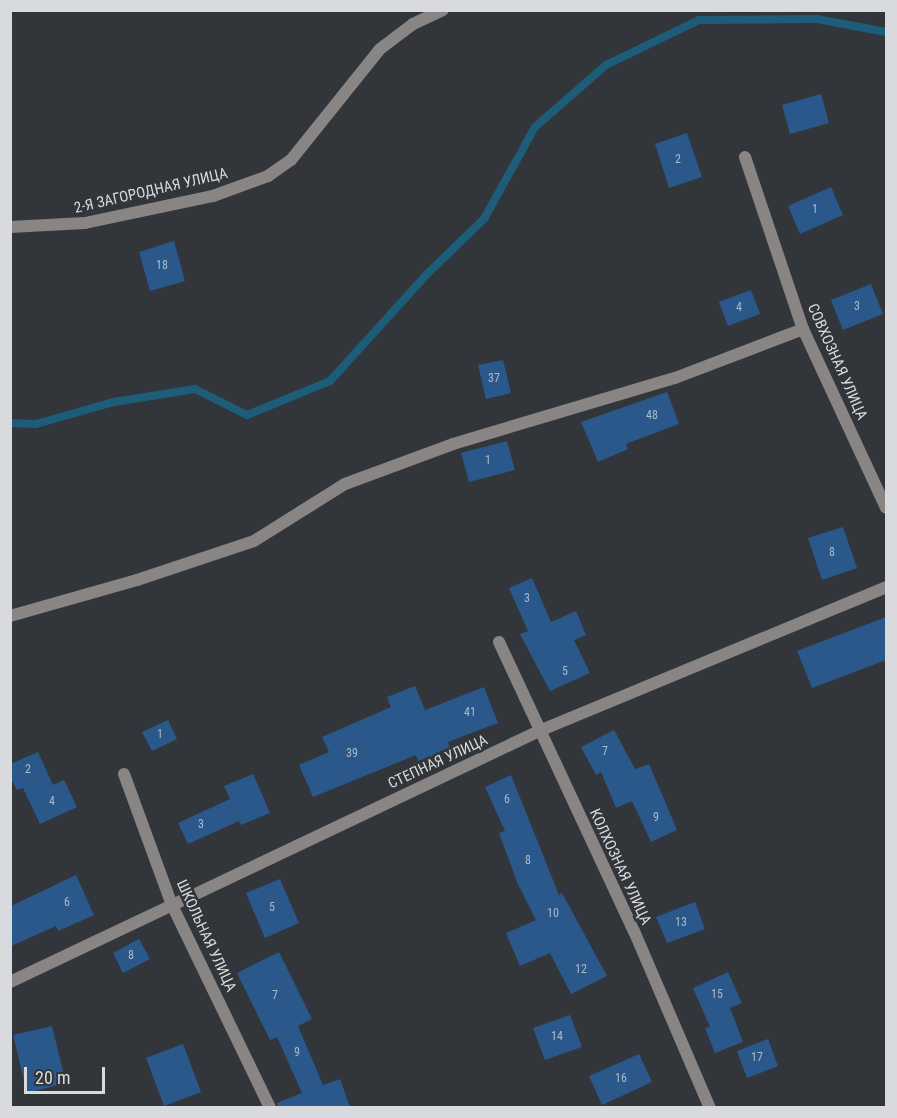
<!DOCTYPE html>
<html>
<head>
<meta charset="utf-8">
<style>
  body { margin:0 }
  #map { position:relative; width:897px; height:1118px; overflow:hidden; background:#32363a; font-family:"Roboto Condensed",sans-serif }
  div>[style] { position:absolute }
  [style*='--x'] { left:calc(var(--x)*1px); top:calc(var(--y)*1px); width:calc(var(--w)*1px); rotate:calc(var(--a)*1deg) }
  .stream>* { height:8px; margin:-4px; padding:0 4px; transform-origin:4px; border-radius:4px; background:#1d5d79 }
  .building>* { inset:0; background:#2a588b }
  .lane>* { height:12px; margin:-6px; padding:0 6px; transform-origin:6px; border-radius:6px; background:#898585 }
  .street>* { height:12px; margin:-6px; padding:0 6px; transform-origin:6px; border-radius:6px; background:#898585 }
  span { translate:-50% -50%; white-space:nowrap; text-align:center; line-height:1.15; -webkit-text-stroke:5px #32363a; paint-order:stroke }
  .number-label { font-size:12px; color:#acbac8 }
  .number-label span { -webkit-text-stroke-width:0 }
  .street-label { font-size:15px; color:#d8dadd }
  .frame { position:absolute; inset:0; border:12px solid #d8dadd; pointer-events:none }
  .scale { position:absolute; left:24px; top:1067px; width:81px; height:27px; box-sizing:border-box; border:3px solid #d8dadd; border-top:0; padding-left:8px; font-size:18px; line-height:21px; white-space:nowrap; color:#d8dadd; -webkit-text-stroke:4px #32363a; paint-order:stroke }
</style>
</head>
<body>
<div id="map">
  <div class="stream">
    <div style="--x:10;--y:423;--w:26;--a:2"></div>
    <div style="--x:36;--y:424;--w:81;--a:-15.8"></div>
    <div style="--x:114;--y:402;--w:82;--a:-9.1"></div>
    <div style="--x:195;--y:389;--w:58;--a:26.6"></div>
    <div style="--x:247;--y:415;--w:90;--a:-22.3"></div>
    <div style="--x:330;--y:381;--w:143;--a:-47.8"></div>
    <div style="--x:426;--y:275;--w:81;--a:-44"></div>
    <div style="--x:484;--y:219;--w:105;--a:-61"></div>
    <div style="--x:535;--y:127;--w:94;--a:-41.1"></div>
    <div style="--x:606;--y:65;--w:103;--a:-25.8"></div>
    <div style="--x:699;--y:20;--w:118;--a:-0.5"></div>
    <div style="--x:817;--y:19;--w:70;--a:10.7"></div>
  </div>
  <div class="building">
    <div style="clip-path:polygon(821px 94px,829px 123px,790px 134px,782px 105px)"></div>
    <div style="clip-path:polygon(687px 133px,702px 177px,669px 188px,655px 144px)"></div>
    <div style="clip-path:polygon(831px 187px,843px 215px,800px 234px,788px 206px)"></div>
    <div style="clip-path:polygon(174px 241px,185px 281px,150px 291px,139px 252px)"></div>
    <div style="clip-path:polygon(871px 284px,883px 314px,843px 330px,831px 300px)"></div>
    <div style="clip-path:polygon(751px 290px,760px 314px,728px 326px,719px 302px)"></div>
    <div style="clip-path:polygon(503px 360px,511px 393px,486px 399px,478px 365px)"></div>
    <div style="clip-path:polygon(667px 392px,679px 424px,626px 444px,628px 449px,598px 462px,581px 422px)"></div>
    <div style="clip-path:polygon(507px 441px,515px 470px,469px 482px,461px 453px)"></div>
    <div style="clip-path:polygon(843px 527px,857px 568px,822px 580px,808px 538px)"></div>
    <div style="clip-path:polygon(532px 578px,551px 622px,576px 611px,586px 635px,574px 640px,590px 673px,550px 691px,520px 634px,528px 631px,509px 588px)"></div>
    <div style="clip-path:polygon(886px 617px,886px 660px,812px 688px,797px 651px)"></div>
    <div style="clip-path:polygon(415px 686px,425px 710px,484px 687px,498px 723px,448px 742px,451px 750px,418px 761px,416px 755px,313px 797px,299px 765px,329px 752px,322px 737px,391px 707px,387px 697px)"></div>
    <div style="clip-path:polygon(168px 720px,177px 739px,152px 751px,142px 732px)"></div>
    <div style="clip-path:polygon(614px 730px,635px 769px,649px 764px,677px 830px,651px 842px,632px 801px,616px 808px,601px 772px,596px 775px,581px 747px)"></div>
    <div style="clip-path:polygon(38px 752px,53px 785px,64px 780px,77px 807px,40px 824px,23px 788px,17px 790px,10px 777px,10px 764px)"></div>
    <div style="clip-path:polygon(253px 774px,270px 813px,241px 825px,239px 821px,188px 844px,178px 823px,230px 799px,224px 786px)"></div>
    <div style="clip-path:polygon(511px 775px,559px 895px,562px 893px,607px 976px,571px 994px,550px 953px,520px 966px,506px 933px,536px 920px,517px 882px,499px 833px,505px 831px,485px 787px)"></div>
    <div style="clip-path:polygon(76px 875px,94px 915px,58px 931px,56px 926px,11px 946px,11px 906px)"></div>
    <div style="clip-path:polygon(280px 879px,299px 923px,265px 938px,246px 893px)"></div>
    <div style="clip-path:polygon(695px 902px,705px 929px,667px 943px,656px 917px)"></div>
    <div style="clip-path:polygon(139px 939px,150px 959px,123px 973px,113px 953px)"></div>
    <div style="clip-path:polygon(279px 952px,312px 1019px,298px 1026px,323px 1085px,340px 1079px,350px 1107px,278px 1107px,277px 1103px,302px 1093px,277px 1037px,270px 1040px,237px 973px)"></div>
    <div style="clip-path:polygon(728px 972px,742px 1003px,730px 1008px,743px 1042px,715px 1053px,705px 1028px,710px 1027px,693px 988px)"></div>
    <div style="clip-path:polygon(570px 1015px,582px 1047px,545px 1060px,533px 1028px)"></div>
    <div style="clip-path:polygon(52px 1026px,66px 1083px,27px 1093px,13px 1035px)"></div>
    <div style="clip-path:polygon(768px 1039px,778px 1066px,747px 1078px,737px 1051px)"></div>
    <div style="clip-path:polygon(183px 1044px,201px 1092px,164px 1106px,146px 1058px)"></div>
    <div style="clip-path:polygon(639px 1054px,652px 1082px,602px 1105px,589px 1076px)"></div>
  </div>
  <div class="lane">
    <div style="--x:10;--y:616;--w:132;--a:-15.8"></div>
    <div style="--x:137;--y:580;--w:123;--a:-18.4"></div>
    <div style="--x:254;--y:541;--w:107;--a:-32.1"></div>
    <div style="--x:345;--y:484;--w:115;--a:-20.3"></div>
    <div style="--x:453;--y:444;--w:232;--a:-16.6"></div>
    <div style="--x:675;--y:378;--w:137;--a:-20.9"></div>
  </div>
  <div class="street">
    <div style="--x:745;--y:157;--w:182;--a:71.4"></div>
    <div style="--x:803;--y:329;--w:197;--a:65.1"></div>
    <div style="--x:10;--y:227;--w:75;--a:-3.1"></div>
    <div style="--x:85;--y:223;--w:131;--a:-11.9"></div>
    <div style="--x:213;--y:196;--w:59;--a:-20"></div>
    <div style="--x:268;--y:176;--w:28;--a:-35"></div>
    <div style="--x:291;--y:160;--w:142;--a:-51.3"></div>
    <div style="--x:380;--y:49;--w:41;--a:-37.1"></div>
    <div style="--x:413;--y:24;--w:33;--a:-25"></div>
    <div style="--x:499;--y:642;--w:319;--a:65"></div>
    <div style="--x:634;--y:931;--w:193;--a:66.8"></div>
    <div style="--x:124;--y:774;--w:140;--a:69.9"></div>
    <div style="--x:172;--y:905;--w:225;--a:64.2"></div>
    <div style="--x:10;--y:982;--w:586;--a:-25.38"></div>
    <div style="--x:539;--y:731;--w:376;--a:-22.5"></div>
  </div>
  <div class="number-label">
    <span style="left:678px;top:160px">2</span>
    <span style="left:815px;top:210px">1</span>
    <span style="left:162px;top:266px">18</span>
    <span style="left:857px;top:307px">3</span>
    <span style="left:739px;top:308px">4</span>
    <span style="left:494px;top:379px">37</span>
    <span style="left:652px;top:416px">48</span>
    <span style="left:488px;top:461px">1</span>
    <span style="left:832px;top:553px">8</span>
    <span style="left:527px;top:599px">3</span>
    <span style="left:565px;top:672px">5</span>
    <span style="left:470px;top:713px">41</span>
    <span style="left:160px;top:735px">1</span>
    <span style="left:605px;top:752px">7</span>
    <span style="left:352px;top:754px">39</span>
    <span style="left:28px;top:770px">2</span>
    <span style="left:507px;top:800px">6</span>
    <span style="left:52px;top:802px">4</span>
    <span style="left:656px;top:818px">9</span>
    <span style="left:201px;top:825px">3</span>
    <span style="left:528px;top:861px">8</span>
    <span style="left:67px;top:903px">6</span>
    <span style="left:272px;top:908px">5</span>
    <span style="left:553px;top:914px">10</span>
    <span style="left:681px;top:923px">13</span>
    <span style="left:131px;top:956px">8</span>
    <span style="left:581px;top:970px">12</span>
    <span style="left:717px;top:995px">15</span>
    <span style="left:275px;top:996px">7</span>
    <span style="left:557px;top:1037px">14</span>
    <span style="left:297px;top:1053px">9</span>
    <span style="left:757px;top:1058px">17</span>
    <span style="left:621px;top:1079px">16</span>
  </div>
  <div class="street-label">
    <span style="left:151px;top:191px;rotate:-13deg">2-Я ЗАГОРОДНАЯ УЛИЦА</span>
    <span style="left:837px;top:362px;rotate:66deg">СОВХОЗНАЯ УЛИЦА</span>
    <span style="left:438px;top:762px;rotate:-25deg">СТЕПНАЯ УЛИЦА</span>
    <span style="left:620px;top:867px;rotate:65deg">КОЛХОЗНАЯ УЛИЦА</span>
    <span style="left:206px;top:936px;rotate:65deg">ШКОЛЬНАЯ УЛИЦА</span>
  </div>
  <div class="frame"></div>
  <div class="scale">20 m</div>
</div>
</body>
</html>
